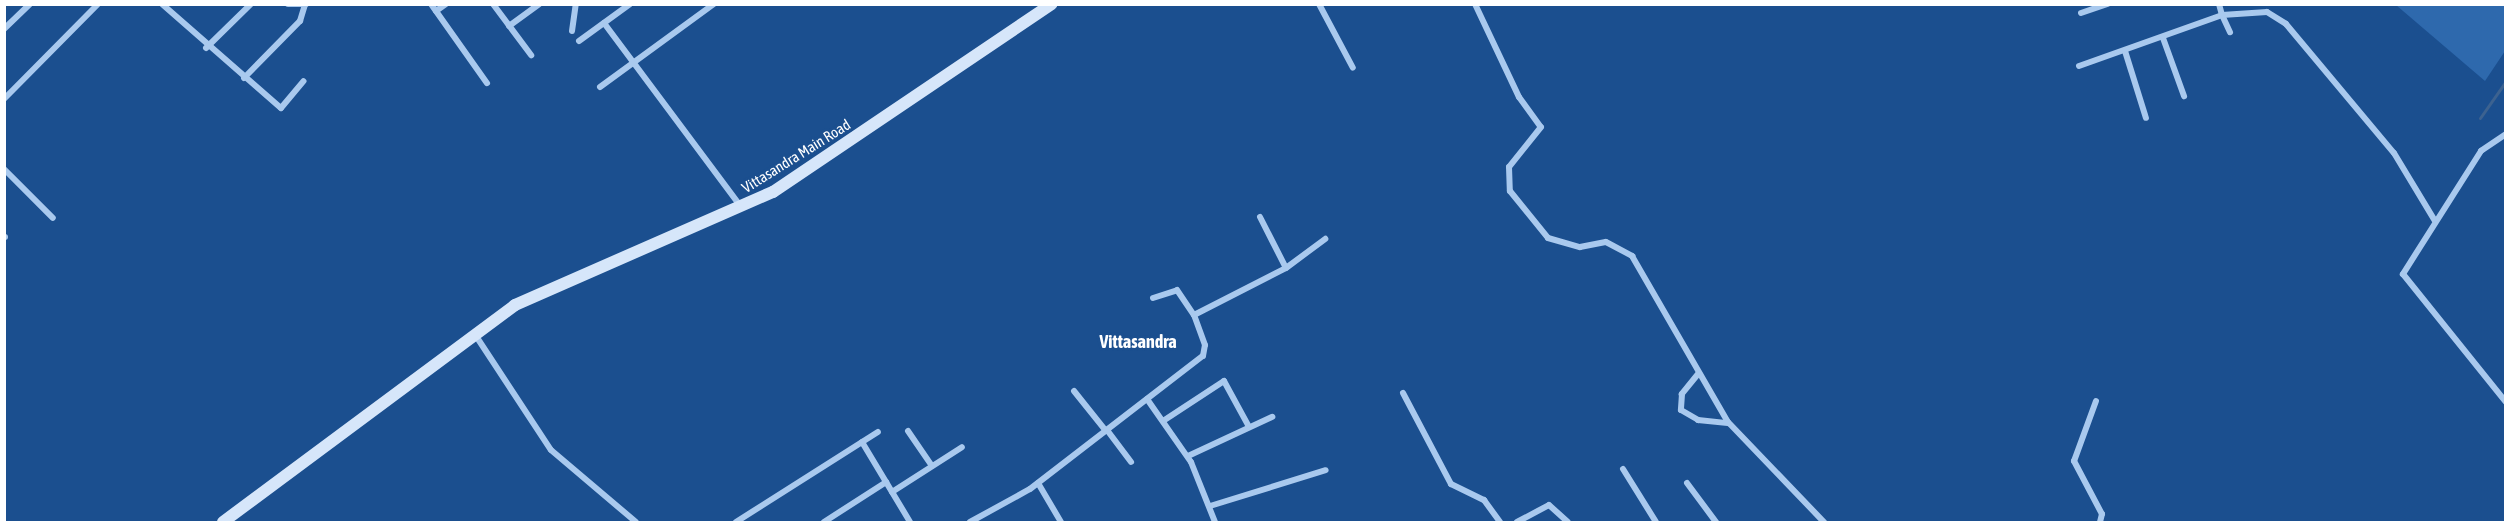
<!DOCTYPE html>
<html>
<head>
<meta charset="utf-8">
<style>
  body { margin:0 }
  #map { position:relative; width:2510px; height:527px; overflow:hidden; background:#1b4f8f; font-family:"Asap Condensed",sans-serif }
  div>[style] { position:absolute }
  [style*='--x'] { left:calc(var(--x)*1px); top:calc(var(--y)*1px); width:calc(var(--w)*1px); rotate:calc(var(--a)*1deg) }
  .green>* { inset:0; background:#2e69ad }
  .stream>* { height:3px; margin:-1.5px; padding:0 1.5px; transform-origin:1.5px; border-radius:1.5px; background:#3c6290 }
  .street>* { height:6px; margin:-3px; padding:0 3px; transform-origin:3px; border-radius:3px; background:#a9c9ee }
  .secondary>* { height:12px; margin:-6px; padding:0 6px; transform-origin:6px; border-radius:6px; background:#d6e6fa }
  span { translate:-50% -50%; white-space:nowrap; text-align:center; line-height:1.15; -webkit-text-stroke:6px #1b4f8f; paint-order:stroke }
  .street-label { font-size:15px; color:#fff }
  .quarter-label { font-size:18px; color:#fff; font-weight:700 }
  .frame { position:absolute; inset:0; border:6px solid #fff; pointer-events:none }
</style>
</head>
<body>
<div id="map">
  <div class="green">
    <div style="clip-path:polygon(2396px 5px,2505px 5px,2505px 51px,2485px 81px)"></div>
  </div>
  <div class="stream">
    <div style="--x:2480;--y:118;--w:45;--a:-54.9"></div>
  </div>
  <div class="street">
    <div style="--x:162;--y:4;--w:158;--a:41.2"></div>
    <div style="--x:281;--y:108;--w:35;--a:-50"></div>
    <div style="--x:288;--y:4;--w:18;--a:0"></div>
    <div style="--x:431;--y:4;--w:97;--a:54.7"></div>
    <div style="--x:493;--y:4;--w:64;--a:53.3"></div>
    <div style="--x:1319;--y:4;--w:72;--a:62"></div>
    <div style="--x:1475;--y:4;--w:103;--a:64.7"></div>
    <div style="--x:1519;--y:97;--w:37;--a:54"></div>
    <div style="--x:1541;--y:127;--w:51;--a:128.7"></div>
    <div style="--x:1509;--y:167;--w:24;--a:88"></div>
    <div style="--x:1510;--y:191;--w:60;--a:51"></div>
    <div style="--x:1548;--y:238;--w:33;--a:16"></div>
    <div style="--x:1580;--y:247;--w:26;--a:-11"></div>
    <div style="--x:1606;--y:242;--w:30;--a:28"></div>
    <div style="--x:1632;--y:256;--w:192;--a:60"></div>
    <div style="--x:1728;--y:422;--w:139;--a:46.2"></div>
    <div style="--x:2219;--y:4;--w:11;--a:75"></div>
    <div style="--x:2222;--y:15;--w:45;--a:-3.8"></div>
    <div style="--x:2267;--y:12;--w:22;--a:32"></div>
    <div style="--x:2286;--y:24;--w:168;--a:50.1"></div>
    <div style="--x:2394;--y:153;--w:79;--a:58.9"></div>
    <div style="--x:436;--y:11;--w:12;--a:-35"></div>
    <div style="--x:2081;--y:13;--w:28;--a:-19"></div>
    <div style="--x:604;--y:23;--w:229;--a:53.3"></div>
    <div style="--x:509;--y:26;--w:37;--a:-36"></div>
    <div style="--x:4;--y:29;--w:36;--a:-44"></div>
    <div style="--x:572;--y:31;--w:27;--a:-82"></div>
    <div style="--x:2163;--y:38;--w:62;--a:70.1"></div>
    <div style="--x:579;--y:41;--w:63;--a:-36"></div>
    <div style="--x:206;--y:48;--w:63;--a:-44.4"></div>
    <div style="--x:2125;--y:51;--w:70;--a:72.6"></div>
    <div style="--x:2079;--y:66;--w:152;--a:-19.6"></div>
    <div style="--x:2222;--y:15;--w:19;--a:65"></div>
    <div style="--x:244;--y:78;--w:80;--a:-45.5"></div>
    <div style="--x:300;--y:21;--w:17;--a:-73"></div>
    <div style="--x:600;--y:87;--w:141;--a:-36.1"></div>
    <div style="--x:4;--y:99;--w:134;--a:-45.3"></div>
    <div style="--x:2506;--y:134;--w:30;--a:146"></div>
    <div style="--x:2481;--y:151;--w:146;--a:122.4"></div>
    <div style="--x:2403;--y:274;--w:164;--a:51.2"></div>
    <div style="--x:4;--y:169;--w:69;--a:45"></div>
    <div style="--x:1260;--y:217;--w:57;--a:63"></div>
    <div style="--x:4;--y:237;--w:1;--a:0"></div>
    <div style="--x:1153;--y:298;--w:25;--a:-18"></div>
    <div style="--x:1177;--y:290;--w:30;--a:56"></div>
    <div style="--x:476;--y:336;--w:136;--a:56.7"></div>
    <div style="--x:551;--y:450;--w:111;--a:40.3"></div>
    <div style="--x:1698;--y:374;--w:26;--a:129"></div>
    <div style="--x:1682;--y:394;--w:16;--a:94"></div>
    <div style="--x:1681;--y:410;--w:20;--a:30"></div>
    <div style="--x:1698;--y:420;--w:30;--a:6"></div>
    <div style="--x:1074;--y:391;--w:51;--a:51.3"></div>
    <div style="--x:1403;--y:393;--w:103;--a:62.2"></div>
    <div style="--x:1451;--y:484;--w:37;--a:26"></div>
    <div style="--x:1484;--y:500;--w:27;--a:54"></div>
    <div style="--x:1147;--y:399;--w:77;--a:55.1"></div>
    <div style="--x:1191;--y:462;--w:65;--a:68.2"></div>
    <div style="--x:2096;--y:401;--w:64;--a:110.1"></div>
    <div style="--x:2074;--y:461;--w:60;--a:62.2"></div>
    <div style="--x:2102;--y:514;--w:8;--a:104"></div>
    <div style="--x:1163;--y:421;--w:73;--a:-33.3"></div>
    <div style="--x:1224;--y:381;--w:50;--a:61.4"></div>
    <div style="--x:1107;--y:430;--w:40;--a:53"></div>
    <div style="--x:908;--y:431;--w:42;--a:55.6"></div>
    <div style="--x:862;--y:442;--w:93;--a:59"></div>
    <div style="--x:1188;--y:456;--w:93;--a:-24.9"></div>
    <div style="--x:1623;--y:469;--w:62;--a:58.1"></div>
    <div style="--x:1038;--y:483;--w:45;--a:59.5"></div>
    <div style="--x:1687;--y:483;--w:49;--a:53.4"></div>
    <div style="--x:892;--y:492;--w:83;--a:-32.7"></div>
    <div style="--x:1210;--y:506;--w:121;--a:-17.2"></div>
    <div style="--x:736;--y:522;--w:168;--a:-32.4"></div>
    <div style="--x:824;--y:522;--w:74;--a:-32.8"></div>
    <div style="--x:970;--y:522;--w:68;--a:-28.8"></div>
    <div style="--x:1030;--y:489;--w:218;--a:-37.6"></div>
    <div style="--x:1203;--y:356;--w:11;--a:-80"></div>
    <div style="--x:1205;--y:345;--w:32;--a:-110"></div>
    <div style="--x:1194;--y:315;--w:103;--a:-27.1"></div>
    <div style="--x:1286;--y:268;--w:49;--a:-36.6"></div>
    <div style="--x:1517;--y:522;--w:36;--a:-28"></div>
    <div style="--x:1549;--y:505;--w:25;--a:42"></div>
  </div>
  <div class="secondary">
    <div style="--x:223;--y:522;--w:364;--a:-36.6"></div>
    <div style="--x:515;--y:305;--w:282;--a:-23.7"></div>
    <div style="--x:773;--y:192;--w:336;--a:-34"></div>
  </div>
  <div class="street-label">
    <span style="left:796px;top:156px;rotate:-32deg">Vittasandra Main Road</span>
  </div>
  <div class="quarter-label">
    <span style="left:1138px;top:342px">Vittasandra</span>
  </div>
  <div class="frame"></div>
</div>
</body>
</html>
